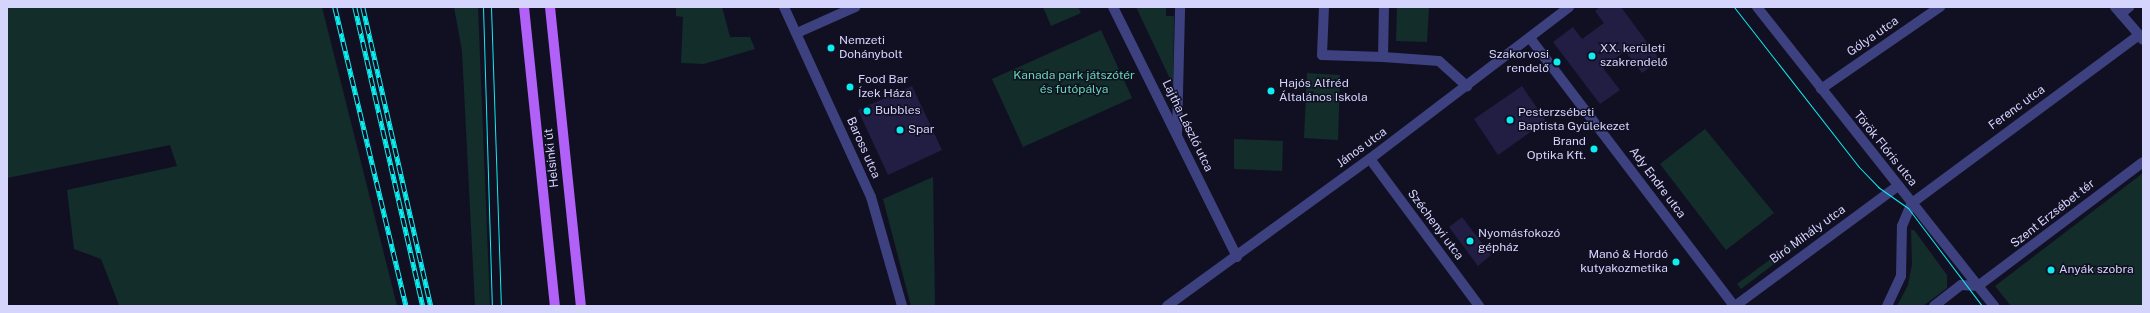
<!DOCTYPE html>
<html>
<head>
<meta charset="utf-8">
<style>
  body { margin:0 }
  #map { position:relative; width:2150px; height:313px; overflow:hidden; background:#111023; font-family:"Public Sans",sans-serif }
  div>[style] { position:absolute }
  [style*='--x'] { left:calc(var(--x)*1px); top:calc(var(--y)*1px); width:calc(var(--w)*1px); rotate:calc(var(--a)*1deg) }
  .green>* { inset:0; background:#132d2a }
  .building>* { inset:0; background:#211d43 }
  .minor>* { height:10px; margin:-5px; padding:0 5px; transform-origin:5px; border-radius:5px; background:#3d4180 }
  .tertiary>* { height:10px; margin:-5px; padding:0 5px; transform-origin:5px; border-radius:5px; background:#3d4180 }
  .primary>* { height:10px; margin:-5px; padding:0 5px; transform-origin:5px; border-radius:5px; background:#b161f7 }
  .tram>* { height:1px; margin:-0.5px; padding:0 0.5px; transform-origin:0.5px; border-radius:0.5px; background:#0deef0 }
  .rail>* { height:4.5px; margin-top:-2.25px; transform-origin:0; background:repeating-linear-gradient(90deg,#111023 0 9px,#0deef0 0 18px); box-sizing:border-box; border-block:1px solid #0deef0 }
  .dots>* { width:11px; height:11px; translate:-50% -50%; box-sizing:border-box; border:2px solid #111023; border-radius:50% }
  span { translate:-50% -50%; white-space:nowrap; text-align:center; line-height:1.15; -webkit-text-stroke:3px #111023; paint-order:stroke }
  .street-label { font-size:12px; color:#d5d4fd }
  .poi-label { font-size:12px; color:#d5d4fd }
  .left { translate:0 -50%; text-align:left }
  .right { translate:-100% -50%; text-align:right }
  .park-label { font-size:12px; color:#64d9b1 }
  .frame { position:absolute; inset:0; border:8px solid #d5d4fd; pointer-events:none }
</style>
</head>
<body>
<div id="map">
  <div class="green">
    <div style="clip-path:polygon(7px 7px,322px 7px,397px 306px,119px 305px,101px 259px,74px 249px,67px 190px,177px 166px,170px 145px,7px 178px)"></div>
    <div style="clip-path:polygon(454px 7px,478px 7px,490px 306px,475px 306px,462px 51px)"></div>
    <div style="clip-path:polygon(676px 7px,722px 7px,730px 37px,750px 37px,755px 49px,704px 64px,681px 63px,683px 17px,676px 16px)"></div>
    <div style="clip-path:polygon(1043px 7px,1078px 7px,1081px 13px,1051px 26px)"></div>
    <div style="clip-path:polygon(1136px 7px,1166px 7px,1166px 16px,1174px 16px,1173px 85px)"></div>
    <div style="clip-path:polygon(1397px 7px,1429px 7px,1427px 42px,1396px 41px)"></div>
    <div style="clip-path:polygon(1101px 30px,1132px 98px,1023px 147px,992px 79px)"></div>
    <div style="clip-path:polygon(1307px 73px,1340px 75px,1338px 140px,1304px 138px)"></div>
    <div style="clip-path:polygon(1705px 129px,1774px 213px,1726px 250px,1660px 164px)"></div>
    <div style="clip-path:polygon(1234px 139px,1283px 141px,1282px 171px,1234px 169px)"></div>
    <div style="clip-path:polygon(2143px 173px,2143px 306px,2011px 306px,1995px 286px)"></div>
    <div style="clip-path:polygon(933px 177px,935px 306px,911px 306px,883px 199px)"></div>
    <div style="clip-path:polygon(1911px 230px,1914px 230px,1947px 275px,1947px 288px,1923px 306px,1897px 306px,1908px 285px,1912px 264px)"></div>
    <div style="clip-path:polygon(1799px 238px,1802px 243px,1741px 289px,1737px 284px)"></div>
  </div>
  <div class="building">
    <div style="clip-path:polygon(1600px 7px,1621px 7px,1660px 60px,1642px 73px,1625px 51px,1603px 68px,1620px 90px,1600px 104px,1553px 42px,1573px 27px,1582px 39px,1604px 23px,1595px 11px)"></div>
    <div style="clip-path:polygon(912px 86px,942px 150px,888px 175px,858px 110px)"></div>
    <div style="clip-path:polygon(1522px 86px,1546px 121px,1498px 155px,1474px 119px)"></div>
    <div style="clip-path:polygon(1462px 217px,1491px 255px,1478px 266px,1449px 227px)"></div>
  </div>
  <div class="minor">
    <div style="--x:1113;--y:7;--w:279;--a:63.6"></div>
    <div style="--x:1324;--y:7;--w:48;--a:92.4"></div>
    <div style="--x:1322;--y:55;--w:61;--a:1.9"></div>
    <div style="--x:1383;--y:57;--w:50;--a:-88.9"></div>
    <div style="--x:2115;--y:7;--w:37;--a:49"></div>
    <div style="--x:2121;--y:14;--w:11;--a:-41"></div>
    <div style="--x:797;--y:33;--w:64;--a:-24.1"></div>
    <div style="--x:1530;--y:38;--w:337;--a:52.7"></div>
    <div style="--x:1383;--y:57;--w:56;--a:4.1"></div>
    <div style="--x:1439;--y:61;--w:38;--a:42"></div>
    <div style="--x:1821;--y:89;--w:145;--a:-34.6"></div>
    <div style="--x:1177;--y:134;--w:127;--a:-88.6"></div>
    <div style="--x:1370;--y:159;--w:183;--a:53.4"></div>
    <div style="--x:1978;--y:286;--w:26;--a:51"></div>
    <div style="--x:1167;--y:306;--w:257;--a:-36"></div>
    <div style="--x:1375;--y:155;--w:244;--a:-37.3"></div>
    <div style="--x:1735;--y:306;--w:202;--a:-36.4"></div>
  </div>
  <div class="tertiary">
    <div style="--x:784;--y:7;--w:209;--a:65.4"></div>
    <div style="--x:871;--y:197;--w:113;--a:74.1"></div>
    <div style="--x:1757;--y:7;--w:356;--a:51.6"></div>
    <div style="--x:1978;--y:286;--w:206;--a:-36.9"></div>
    <div style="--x:1887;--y:306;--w:33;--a:-65"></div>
    <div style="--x:1901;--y:276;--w:50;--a:-88.9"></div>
    <div style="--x:1902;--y:226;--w:25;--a:-67"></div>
    <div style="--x:1912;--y:203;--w:282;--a:-36.5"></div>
    <div style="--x:2139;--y:35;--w:6;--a:51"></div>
    <div style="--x:1934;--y:306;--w:34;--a:-38"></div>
    <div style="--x:1961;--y:285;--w:17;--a:3"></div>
  </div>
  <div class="primary">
    <div style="--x:524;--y:7;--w:301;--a:84.1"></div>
    <div style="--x:550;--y:7;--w:301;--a:84.1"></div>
  </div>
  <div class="tram">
    <div style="--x:483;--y:7;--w:299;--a:88.3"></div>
    <div style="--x:491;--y:7;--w:299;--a:88.1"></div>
    <div style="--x:1734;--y:7;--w:203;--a:52"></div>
    <div style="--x:1859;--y:167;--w:28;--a:46"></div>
    <div style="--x:1878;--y:187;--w:37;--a:35"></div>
    <div style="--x:1908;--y:208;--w:123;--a:52.9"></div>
  </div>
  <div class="rail">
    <div style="--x:335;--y:7;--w:307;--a:76.6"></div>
    <div style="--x:355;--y:7;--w:307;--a:77.2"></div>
    <div style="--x:363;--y:7;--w:307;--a:77.2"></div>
  </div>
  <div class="dots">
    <div style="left:831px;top:48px;background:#0deef0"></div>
    <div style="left:1592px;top:56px;background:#0deef0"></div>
    <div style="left:1557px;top:62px;background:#0deef0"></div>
    <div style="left:850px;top:87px;background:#0deef0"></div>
    <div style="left:1271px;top:91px;background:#0deef0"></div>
    <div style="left:867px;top:111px;background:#0deef0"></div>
    <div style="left:1510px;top:120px;background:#0deef0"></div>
    <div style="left:900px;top:130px;background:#0deef0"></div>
    <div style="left:1594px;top:149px;background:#0deef0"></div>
    <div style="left:1470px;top:241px;background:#0deef0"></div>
    <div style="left:1676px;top:262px;background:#0deef0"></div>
    <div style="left:2051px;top:270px;background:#0deef0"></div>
  </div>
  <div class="street-label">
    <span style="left:1873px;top:37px;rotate:-35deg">Gólya utca</span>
    <span style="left:2017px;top:108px;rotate:-36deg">Ferenc utca</span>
    <span style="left:1187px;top:126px;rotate:64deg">Lajtha László utca</span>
    <span style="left:863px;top:148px;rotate:66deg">Baross utca</span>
    <span style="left:1362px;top:148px;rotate:-36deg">János utca</span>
    <span style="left:1885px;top:149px;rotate:51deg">Török Flóris utca</span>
    <span style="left:552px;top:158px;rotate:-96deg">Helsinki út</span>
    <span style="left:1657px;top:183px;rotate:53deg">Ady Endre utca</span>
    <span style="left:2053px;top:214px;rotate:-38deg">Szent Erzsébet tér</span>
    <span style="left:1435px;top:225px;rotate:53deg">Széchenyi utca</span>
    <span style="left:1808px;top:235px;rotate:-36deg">Bíró Mihály utca</span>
  </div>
  <div class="poi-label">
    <span class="left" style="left:839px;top:48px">Nemzeti<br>Dohánybolt</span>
    <span class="left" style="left:1600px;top:56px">XX. kerületi<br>szakrendelő</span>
    <span class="right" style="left:1549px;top:62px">Szakorvosi<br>rendelő</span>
    <span class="left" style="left:858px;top:87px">Food Bar<br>Ízek Háza</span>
    <span class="left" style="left:1279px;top:91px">Hajós Alfréd<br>Általános Iskola</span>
    <span class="left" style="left:875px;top:111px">Bubbles</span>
    <span class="left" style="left:1518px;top:120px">Pesterzsébeti<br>Baptista Gyülekezet</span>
    <span class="left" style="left:908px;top:130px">Spar</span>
    <span class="right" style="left:1586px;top:149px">Brand<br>Optika Kft.</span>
    <span class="left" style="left:1478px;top:241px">Nyomásfokozó<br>gépház</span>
    <span class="right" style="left:1668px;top:262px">Manó &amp; Hordó<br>kutyakozmetika</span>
    <span class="left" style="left:2059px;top:270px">Anyák szobra</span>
  </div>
  <div class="park-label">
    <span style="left:1074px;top:83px">Kanada park játszótér<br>és futópálya</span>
  </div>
  <div class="frame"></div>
</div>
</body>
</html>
